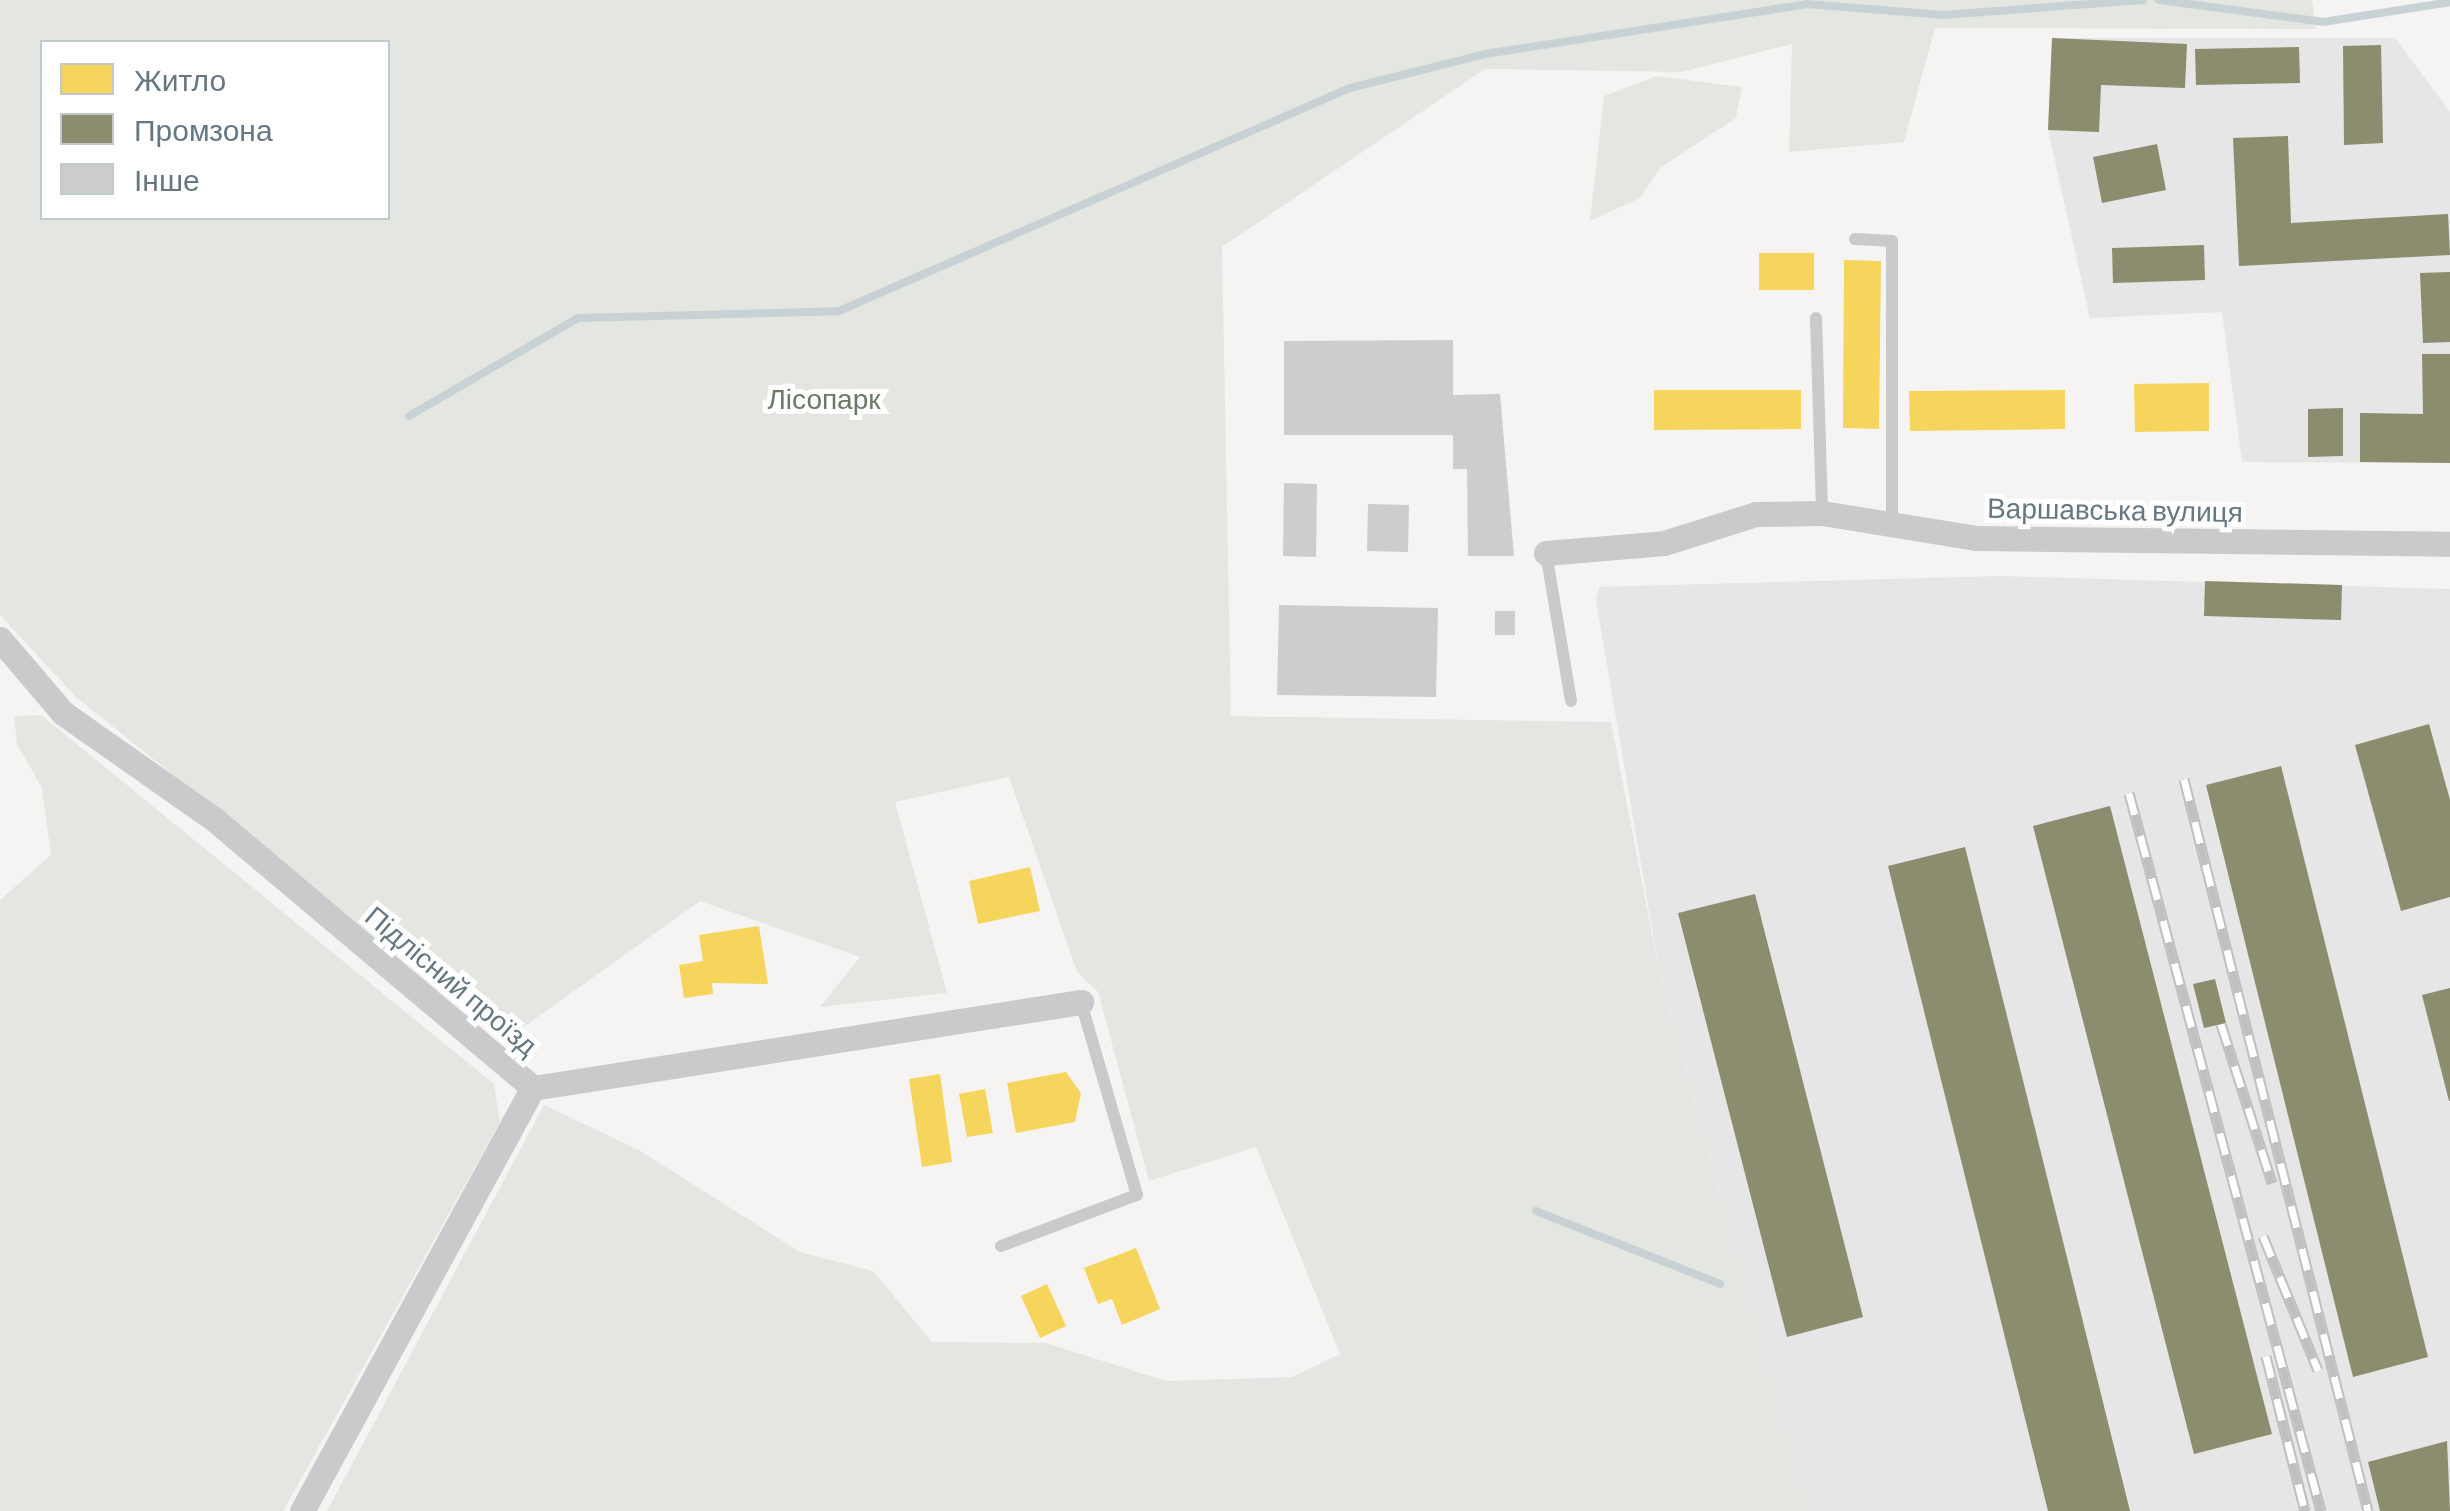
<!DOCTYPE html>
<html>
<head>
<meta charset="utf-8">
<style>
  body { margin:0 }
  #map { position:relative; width:2450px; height:1511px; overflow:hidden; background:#f5f4f3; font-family:Barlow,sans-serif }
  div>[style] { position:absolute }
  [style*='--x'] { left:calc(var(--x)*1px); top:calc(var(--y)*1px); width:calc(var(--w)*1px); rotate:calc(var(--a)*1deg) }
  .built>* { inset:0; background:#e5e6e5 }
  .green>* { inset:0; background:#e4e7e1 }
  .homes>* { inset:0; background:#f6d55c }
  .industry>* { inset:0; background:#8c8c6e }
  .stream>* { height:8px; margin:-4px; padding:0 4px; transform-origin:4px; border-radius:4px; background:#c8d2d4 }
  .building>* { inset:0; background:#cccdcd }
  .service>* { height:12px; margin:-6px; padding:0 6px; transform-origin:6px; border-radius:6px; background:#c9cacb }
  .minor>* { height:25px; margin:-12.5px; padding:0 12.5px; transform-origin:12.5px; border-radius:12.5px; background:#c9cacb }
  .rail>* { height:11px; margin-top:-5.5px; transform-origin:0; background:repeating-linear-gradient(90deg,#fff 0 22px,#bfc0c1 0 44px); box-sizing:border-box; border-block:2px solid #bfc0c1 }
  span { translate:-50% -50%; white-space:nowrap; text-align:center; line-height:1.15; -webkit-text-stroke:10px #fff; paint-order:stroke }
  .park-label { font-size:28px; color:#6a7a64 }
  .street-label { font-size:28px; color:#657882 }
  .legend { position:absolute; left:40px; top:40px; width:350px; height:180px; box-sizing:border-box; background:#fff; border:2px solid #c1c9cd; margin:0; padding:12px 18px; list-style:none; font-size:30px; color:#657882 }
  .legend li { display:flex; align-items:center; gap:20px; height:50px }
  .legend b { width:50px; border:2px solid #c1c9cd }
</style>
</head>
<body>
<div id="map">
  <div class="built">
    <div style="clip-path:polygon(2052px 38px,2395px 38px,2450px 112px,2450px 463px,2242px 462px,2222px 312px,2090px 318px,2048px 130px)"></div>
    <div style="clip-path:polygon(2001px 576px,2450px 589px,2450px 1511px,1807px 1511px,1659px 969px,1596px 601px,1599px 587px)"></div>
  </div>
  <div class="green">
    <div style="clip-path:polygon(evenodd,0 0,2312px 0,2316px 29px,1935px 28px,1904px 142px,1789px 152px,1792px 44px,1682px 72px,1485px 69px,1222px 247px,1231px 716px,1611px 722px,1659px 970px,1807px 1511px,327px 1511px,544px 1105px,639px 1150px,800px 1252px,873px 1271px,932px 1342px,1046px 1343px,1166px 1381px,1292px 1377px,1340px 1354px,1256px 1147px,1149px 1181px,1098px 992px,1077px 972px,1009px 777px,895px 802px,947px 993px,820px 1007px,860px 957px,700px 901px,504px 1041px,76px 697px,0 615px,0 0,42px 42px,388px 42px,388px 218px,42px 218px,42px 42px)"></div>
    <div style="clip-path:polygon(1657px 76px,1742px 87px,1736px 118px,1660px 168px,1640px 198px,1590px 221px,1604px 96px)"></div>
    <div style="clip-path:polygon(41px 715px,494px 1084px,500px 1122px,283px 1511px,0 1511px,0 900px,51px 855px,42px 788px,17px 744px,14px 716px)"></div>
  </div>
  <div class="homes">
    <div style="clip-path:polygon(1759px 253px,1814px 253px,1814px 290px,1759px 290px)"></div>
    <div style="clip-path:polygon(1844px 260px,1881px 261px,1879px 429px,1843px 428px)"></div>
    <div style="clip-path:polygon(2209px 383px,2209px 431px,2135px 432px,2134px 384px)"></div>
    <div style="clip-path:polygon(1654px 390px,1801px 390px,1801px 429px,1654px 430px)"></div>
    <div style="clip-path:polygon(2065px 390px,2065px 429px,1910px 431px,1909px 391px)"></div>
    <div style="clip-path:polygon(1030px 867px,1040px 911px,978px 924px,969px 881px)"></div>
    <div style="clip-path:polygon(759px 926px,768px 984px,712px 983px,713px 994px,684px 998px,679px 965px,703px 961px,699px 935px)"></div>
    <div style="clip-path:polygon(1066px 1072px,1081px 1093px,1075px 1122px,1016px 1133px,1007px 1083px)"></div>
    <div style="clip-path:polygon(940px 1074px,952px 1162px,922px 1167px,909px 1079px)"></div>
    <div style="clip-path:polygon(985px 1089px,993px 1133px,967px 1137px,959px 1094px)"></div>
    <div style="clip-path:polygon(1136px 1248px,1160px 1309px,1122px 1325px,1112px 1299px,1098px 1304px,1084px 1268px)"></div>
    <div style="clip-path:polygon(1047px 1284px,1066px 1326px,1040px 1338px,1021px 1296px)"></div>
  </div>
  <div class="industry">
    <div style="clip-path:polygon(2052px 38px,2187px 44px,2185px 88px,2101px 85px,2099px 132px,2048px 130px)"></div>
    <div style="clip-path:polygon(2381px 45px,2383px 143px,2344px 145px,2343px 46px)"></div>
    <div style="clip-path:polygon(2299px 47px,2300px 83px,2196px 85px,2195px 49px)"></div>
    <div style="clip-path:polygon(2288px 136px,2291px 223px,2448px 214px,2450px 255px,2239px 266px,2233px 138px)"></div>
    <div style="clip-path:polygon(2157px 144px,2166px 190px,2102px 203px,2093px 157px)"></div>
    <div style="clip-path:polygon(2204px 245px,2205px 280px,2113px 283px,2112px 248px)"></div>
    <div style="clip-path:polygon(2450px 272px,2450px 342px,2423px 343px,2420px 273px)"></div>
    <div style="clip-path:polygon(2422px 354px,2450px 354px,2450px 463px,2360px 462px,2360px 413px,2423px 414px)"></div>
    <div style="clip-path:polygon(2343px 408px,2343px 456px,2308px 457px,2308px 409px)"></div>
    <div style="clip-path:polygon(2205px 581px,2342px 585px,2341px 620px,2204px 616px)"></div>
    <div style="clip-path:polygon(2429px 724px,2450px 800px,2450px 897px,2401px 911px,2355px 745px)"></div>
    <div style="clip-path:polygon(2281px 766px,2428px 1357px,2353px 1377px,2206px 785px)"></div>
    <div style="clip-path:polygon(2110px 806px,2272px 1434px,2194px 1454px,2033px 826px)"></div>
    <div style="clip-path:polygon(1965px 847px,2130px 1511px,2048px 1511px,1888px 866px)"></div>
    <div style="clip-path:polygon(1755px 894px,1863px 1317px,1787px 1337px,1678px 913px)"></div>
    <div style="clip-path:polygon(2215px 979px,2226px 1023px,2204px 1028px,2193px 984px)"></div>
    <div style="clip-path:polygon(2450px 988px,2450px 1101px,2449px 1101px,2422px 995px)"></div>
    <div style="clip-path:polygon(2447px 1441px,2450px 1511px,2380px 1511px,2368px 1462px)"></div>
  </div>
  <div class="stream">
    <div style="--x:2159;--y:0;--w:165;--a:7.6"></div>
    <div style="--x:2323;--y:22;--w:129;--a:-8.9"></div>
    <div style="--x:409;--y:416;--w:195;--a:-30.1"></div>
    <div style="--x:578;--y:318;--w:261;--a:-1.5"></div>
    <div style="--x:839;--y:311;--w:558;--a:-23.58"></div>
    <div style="--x:1350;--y:88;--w:139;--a:-14.1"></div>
    <div style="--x:1485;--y:54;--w:326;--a:-8.8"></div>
    <div style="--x:1807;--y:4;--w:136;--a:4.6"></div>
    <div style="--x:1943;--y:15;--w:201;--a:-4.3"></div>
    <div style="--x:1536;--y:1211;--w:198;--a:21.6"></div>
  </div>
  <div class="building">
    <div style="clip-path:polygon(1453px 340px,1453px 395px,1500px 394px,1514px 556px,1468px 556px,1467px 469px,1453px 469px,1453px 435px,1284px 435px,1284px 341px)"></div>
    <div style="clip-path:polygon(1284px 483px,1317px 484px,1316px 557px,1283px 556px)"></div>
    <div style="clip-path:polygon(1368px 504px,1409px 505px,1408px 552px,1367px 551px)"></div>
    <div style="clip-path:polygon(1279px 605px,1438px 608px,1436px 697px,1277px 695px)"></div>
    <div style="clip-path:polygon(1495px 611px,1515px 611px,1515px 635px,1495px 635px)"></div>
  </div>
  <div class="service">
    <div style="--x:1855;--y:239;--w:37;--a:3"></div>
    <div style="--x:1892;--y:241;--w:276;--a:90"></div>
    <div style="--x:1816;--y:318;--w:195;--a:88.2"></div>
    <div style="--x:1546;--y:553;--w:150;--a:80.4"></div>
    <div style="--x:1001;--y:1246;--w:145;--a:-20.6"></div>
    <div style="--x:1137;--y:1195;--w:201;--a:-106.2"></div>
  </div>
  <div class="minor">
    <div style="--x:1546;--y:553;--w:118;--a:-4.8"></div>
    <div style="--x:1664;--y:543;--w:96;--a:-17.5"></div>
    <div style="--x:1756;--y:514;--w:66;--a:-0.9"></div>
    <div style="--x:1822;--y:513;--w:157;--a:9.2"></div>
    <div style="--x:1977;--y:538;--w:473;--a:0.7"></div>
    <div style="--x:0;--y:639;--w:97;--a:49.6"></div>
    <div style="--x:63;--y:713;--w:186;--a:35.1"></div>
    <div style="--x:215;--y:820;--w:416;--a:40.1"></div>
    <div style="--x:533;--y:1088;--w:555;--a:-8.92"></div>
    <div style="--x:302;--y:1511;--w:482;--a:-61.4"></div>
  </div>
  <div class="rail">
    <div style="--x:2184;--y:779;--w:755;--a:75.89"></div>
    <div style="--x:2129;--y:793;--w:743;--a:75.03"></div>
    <div style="--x:2221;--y:1024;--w:167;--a:72.2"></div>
    <div style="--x:2263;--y:1236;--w:145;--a:67.7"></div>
    <div style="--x:2266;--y:1356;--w:160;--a:75.9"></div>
  </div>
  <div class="park-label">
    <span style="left:824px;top:398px">Лісопарк</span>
  </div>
  <div class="street-label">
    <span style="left:2115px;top:509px;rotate:1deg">Варшавська вулиця</span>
    <span style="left:452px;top:980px;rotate:40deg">Підлісний проїзд</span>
  </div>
  <ul class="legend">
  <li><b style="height:28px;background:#f6d55c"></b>Житло</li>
  <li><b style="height:28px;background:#8c8c6e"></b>Промзона</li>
  <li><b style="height:28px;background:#cccdcd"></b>Інше</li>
  </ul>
</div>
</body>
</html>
